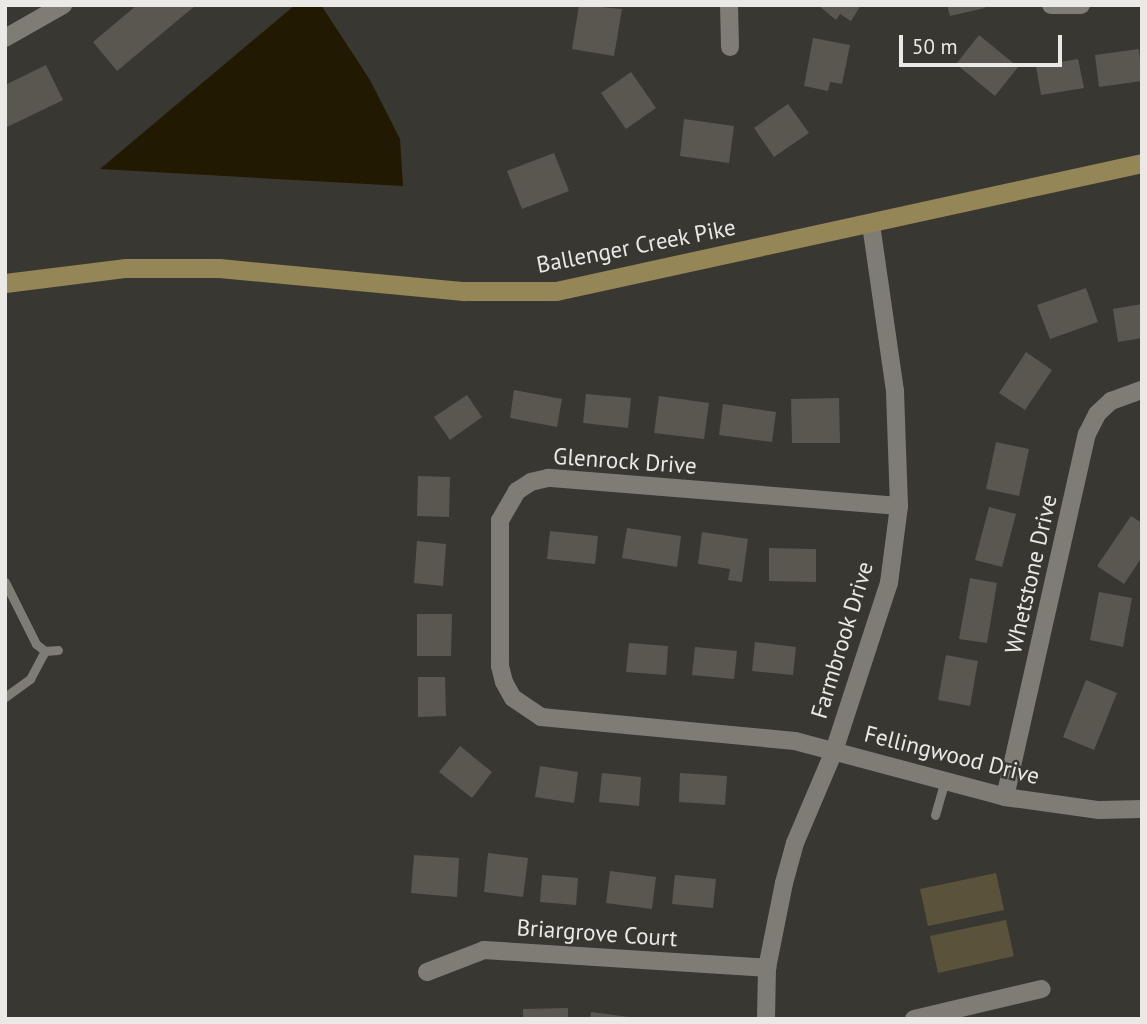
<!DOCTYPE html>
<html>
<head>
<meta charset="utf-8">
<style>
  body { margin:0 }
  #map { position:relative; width:1147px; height:1024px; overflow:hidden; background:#393731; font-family:"PT Sans",sans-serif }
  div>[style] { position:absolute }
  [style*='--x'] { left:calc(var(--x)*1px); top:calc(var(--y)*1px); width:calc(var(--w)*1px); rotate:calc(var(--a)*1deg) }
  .green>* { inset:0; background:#5b523b }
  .water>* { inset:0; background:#221901 }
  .building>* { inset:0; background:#5a5751 }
  .service>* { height:9px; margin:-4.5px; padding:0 4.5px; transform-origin:4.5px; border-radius:4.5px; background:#7f7c76 }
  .minor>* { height:18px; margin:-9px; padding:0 9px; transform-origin:9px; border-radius:9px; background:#7f7c76 }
  .secondary>* { height:19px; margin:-9.5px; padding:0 9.5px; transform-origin:9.5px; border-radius:9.5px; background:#948656 }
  span { translate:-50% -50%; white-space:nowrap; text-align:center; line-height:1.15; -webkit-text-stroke:5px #393731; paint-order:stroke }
  .street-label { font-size:23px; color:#eae9e5 }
  .frame { position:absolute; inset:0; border:7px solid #eae9e5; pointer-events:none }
  .scale { position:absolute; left:899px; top:35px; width:163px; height:32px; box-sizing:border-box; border:4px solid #eae9e5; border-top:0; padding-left:9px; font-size:21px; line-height:24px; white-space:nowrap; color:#eae9e5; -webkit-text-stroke:5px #393731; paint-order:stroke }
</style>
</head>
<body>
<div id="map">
  <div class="green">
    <div style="clip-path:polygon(996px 873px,1004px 910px,928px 926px,920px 889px)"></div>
    <div style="clip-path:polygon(1006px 920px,1014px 956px,938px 973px,930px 936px)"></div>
  </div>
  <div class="water">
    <div style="clip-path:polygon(295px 5px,321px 5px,370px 80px,400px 139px,403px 186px,100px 169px)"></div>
  </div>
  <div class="building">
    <div style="clip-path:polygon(137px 5px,196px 5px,117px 71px,93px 42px)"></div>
    <div style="clip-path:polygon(579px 5px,622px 9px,614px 56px,572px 49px)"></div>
    <div style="clip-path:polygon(818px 5px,861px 5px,851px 21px,840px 14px,836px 20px)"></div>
    <div style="clip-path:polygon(947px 5px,984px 5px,985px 8px,950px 16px)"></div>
    <div style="clip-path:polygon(979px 35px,1018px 67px,995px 96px,956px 64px)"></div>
    <div style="clip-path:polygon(813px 38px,850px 45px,842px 84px,830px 82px,828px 91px,804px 86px)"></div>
    <div style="clip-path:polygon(1139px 49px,1142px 81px,1099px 87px,1095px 55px)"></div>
    <div style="clip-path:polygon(1078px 59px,1084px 88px,1041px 95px,1036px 66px)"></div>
    <div style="clip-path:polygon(46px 65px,63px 100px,5px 128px,5px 85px)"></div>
    <div style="clip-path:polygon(631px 72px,656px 108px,626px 129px,601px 93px)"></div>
    <div style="clip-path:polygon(788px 104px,809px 133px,774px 157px,754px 128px)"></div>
    <div style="clip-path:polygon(684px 119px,734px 126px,729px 163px,680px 156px)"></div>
    <div style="clip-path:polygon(554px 153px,569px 191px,522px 209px,507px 171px)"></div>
    <div style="clip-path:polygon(1086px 288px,1098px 322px,1050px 339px,1037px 305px)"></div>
    <div style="clip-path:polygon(1142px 304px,1142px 338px,1118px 342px,1113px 309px)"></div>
    <div style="clip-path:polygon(1026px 352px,1052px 370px,1025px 410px,999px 393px)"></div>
    <div style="clip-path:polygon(514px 390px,562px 399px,557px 427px,510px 418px)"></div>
    <div style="clip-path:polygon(586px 394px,631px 398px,628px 428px,583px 423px)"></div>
    <div style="clip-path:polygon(467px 395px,482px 417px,450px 440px,434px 417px)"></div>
    <div style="clip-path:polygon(659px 396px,709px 403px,704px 439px,654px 433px)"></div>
    <div style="clip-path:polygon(839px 398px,840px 443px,792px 443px,791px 399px)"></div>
    <div style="clip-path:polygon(723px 404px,776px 412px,772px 442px,719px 435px)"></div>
    <div style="clip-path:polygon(996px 442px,1029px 449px,1019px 496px,986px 489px)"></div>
    <div style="clip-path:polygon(418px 476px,450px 477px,449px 517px,417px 516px)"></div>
    <div style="clip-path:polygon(989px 507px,1016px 514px,1002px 567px,975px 560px)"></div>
    <div style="clip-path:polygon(1131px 516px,1142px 523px,1142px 557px,1124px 584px,1097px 566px)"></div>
    <div style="clip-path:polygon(627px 528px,681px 536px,677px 567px,622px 558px)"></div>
    <div style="clip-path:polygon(550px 531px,598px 536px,595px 564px,547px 559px)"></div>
    <div style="clip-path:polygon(702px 532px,748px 539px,742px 582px,728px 580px,730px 569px,698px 564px)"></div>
    <div style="clip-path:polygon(417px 541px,446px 544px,443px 586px,414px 583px)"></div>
    <div style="clip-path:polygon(769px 548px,816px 549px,816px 582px,769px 581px)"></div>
    <div style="clip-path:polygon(970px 578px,997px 583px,987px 643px,959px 639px)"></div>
    <div style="clip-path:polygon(1099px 592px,1132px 598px,1123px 647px,1090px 640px)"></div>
    <div style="clip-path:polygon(417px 614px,452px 614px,451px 656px,417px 656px)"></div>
    <div style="clip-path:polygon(755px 642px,796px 647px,793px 675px,752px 671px)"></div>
    <div style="clip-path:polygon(629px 643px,668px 646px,666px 675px,626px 672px)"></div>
    <div style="clip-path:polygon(695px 647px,737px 651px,734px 679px,692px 675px)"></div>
    <div style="clip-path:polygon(946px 655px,978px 661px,970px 706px,938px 700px)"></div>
    <div style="clip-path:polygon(418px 677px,445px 677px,446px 716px,418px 717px)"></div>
    <div style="clip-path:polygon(1086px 680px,1117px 693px,1094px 750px,1063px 737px)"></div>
    <div style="clip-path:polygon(460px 746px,492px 772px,472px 798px,439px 772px)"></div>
    <div style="clip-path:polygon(540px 766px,578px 772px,574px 803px,535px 797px)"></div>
    <div style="clip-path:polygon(602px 773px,641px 777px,639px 806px,599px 802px)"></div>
    <div style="clip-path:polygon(680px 773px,727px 776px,725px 805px,679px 802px)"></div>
    <div style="clip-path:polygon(488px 853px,528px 858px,523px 897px,484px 892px)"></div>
    <div style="clip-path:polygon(414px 855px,459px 858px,457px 897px,411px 893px)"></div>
    <div style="clip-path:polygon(610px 871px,656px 877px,652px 909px,606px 903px)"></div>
    <div style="clip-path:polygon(542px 875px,578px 878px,576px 905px,540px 902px)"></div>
    <div style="clip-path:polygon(675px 875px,716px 879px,713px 908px,672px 904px)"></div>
    <div style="clip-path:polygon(568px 1008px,568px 1019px,523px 1019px,523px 1009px)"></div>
    <div style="clip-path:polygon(591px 1012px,629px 1017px,629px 1019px,590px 1019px)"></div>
  </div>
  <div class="service">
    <div style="--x:5;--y:582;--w:69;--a:63.4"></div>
    <div style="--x:36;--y:644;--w:11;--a:38"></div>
    <div style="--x:45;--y:651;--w:13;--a:-4"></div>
    <div style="--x:5;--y:697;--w:31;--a:-36"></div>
    <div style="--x:30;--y:679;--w:32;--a:-62"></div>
    <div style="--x:935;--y:815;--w:35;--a:-74"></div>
  </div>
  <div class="minor">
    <div style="--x:729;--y:5;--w:42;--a:88.6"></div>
    <div style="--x:1051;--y:5;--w:30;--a:0"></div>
    <div style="--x:5;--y:38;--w:67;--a:-29.6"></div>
    <div style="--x:899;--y:506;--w:352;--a:-175.4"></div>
    <div style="--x:548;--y:478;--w:17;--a:167"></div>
    <div style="--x:531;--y:482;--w:17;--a:147"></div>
    <div style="--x:517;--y:491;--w:34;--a:120"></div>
    <div style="--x:500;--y:520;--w:146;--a:90"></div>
    <div style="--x:500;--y:666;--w:16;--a:76"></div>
    <div style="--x:504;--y:682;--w:18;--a:61"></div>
    <div style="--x:513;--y:698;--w:34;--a:34"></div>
    <div style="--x:541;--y:717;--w:255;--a:5.4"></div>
    <div style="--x:795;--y:741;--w:217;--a:14.9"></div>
    <div style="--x:1005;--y:797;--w:95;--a:7.9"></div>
    <div style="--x:1099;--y:810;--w:43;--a:-1.3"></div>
    <div style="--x:1005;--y:797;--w:372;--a:-77.3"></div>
    <div style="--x:1087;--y:434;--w:22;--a:-63"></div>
    <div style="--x:1097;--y:414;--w:19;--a:-43"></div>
    <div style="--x:1111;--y:401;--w:33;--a:-20"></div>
    <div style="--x:427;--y:972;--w:61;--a:-21.1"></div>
    <div style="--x:484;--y:950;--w:284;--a:3.6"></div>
    <div style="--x:766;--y:1019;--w:51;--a:-88.9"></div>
    <div style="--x:767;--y:968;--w:87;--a:-78.7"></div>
    <div style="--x:784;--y:883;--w:41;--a:-74.6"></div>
    <div style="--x:795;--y:843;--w:100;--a:-67"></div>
    <div style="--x:834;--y:751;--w:177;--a:-71.9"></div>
    <div style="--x:889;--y:583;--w:78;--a:-82.6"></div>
    <div style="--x:899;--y:506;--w:115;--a:-92"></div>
    <div style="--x:895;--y:391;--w:169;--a:-98.2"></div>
    <div style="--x:914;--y:1019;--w:131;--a:-13.2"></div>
  </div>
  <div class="secondary">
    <div style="--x:5;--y:283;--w:122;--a:-7.1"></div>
    <div style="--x:126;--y:268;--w:93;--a:0"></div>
    <div style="--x:219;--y:268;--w:246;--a:5.4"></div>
    <div style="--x:464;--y:291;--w:92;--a:0"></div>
    <div style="--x:556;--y:291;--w:600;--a:-12.32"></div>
  </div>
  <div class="street-label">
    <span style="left:636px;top:246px;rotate:-11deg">Ballenger Creek Pike</span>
    <span style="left:625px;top:461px;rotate:4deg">Glenrock Drive</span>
    <span style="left:1031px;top:574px;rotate:-77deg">Whetstone Drive</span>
    <span style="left:842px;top:640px;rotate:-73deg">Farmbrook Drive</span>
    <span style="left:952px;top:755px;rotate:14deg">Fellingwood Drive</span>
    <span style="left:597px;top:933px;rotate:4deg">Briargrove Court</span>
  </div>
  <div class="frame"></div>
  <div class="scale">50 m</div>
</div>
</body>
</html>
